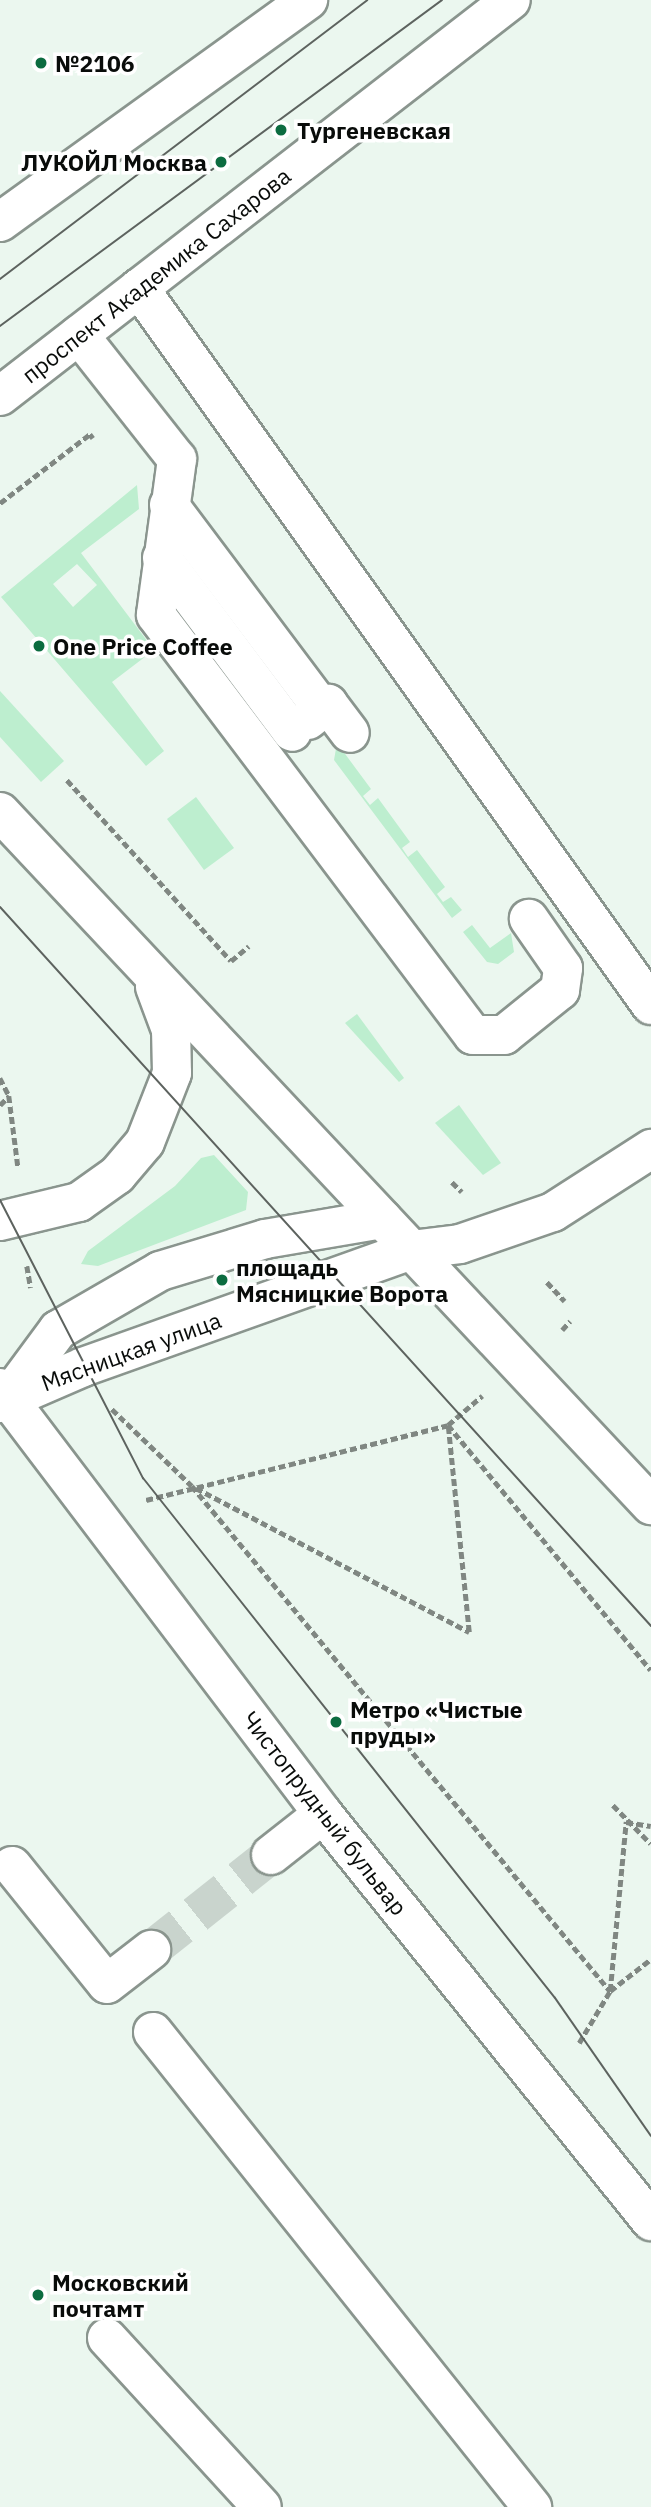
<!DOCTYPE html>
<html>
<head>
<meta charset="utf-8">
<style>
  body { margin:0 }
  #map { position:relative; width:651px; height:2507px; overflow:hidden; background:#ebf7ef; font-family:"IBM Plex Sans",sans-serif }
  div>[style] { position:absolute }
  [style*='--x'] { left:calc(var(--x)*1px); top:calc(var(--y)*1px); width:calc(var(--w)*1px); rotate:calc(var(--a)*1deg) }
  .green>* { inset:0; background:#bdeecf }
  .minor-tunnel>* { height:38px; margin-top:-19px; transform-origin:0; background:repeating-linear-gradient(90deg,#c9d4cd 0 38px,transparent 0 57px) }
  .path>* { height:4.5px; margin-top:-2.25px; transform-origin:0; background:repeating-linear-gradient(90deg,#808782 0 7px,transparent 0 10.5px) }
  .roads { filter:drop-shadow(2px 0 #8a958e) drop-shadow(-2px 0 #8a958e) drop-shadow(0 2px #8a958e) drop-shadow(0 -2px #8a958e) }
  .minor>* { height:38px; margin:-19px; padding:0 19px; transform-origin:19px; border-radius:19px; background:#fff }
  .major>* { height:38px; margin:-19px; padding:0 19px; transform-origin:19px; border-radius:19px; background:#fff }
  .tram>* { height:2px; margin:-1px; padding:0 1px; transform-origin:1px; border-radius:1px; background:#5d635f }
  .dots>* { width:19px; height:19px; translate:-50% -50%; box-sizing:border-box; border:4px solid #fff; border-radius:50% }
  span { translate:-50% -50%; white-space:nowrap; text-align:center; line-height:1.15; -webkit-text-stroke:7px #fff; paint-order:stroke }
  .poi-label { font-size:23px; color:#090c0a; font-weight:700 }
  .left { translate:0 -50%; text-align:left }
  .right { translate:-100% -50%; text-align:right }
  .street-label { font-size:23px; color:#090c0a }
</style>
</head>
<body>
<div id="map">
  <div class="green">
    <div style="clip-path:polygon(evenodd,137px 485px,139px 509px,81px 553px,154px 650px,112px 682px,164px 751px,146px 766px,1px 597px,137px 485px,77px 564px,97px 585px,73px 607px,53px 584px,77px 564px)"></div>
    <div style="clip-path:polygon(0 691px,64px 761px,41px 782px,0 737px)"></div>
    <div style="clip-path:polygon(337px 743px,371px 789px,363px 796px,370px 805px,378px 798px,410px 842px,402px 848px,408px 857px,417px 850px,445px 887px,437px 894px,443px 902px,451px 897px,462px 910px,452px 918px,334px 760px)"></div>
    <div style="clip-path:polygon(196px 797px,234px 848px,204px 870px,167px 819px)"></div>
    <div style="clip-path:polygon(472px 925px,490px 948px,511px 933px,514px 952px,498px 964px,487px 962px,463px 932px)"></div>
    <div style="clip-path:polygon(357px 1014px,404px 1078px,399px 1082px,345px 1023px)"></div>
    <div style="clip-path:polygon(459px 1105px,501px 1163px,483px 1175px,435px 1123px)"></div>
    <div style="clip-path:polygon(214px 1155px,248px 1192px,246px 1210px,98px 1266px,81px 1264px,88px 1251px,175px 1186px,201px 1158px)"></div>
  </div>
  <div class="minor-tunnel">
    <div style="--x:151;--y:1950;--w:153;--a:-38.4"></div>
  </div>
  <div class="path">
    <div style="--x:0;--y:503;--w:113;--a:-37.5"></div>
    <div style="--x:90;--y:434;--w:5;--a:53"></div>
    <div style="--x:67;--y:780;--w:244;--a:47.8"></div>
    <div style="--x:231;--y:961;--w:23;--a:-40"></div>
    <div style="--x:0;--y:1078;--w:20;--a:63"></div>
    <div style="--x:9;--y:1096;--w:71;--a:82.7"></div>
    <div style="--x:0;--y:1105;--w:13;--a:-45"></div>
    <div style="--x:452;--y:1182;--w:14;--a:45"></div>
    <div style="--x:27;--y:1266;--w:22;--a:80"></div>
    <div style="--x:547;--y:1282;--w:26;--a:47"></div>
    <div style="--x:562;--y:1330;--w:12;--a:-48"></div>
    <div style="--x:112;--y:1409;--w:111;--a:43.9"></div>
    <div style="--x:192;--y:1486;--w:656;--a:50.38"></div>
    <div style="--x:610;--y:1991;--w:170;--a:-84.6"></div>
    <div style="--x:626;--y:1822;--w:25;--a:9"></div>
    <div style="--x:448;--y:1425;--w:318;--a:50.4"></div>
    <div style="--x:196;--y:1488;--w:309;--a:27.8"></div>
    <div style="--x:469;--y:1632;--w:208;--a:-95.8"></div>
    <div style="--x:146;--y:1500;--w:311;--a:-13.9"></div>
    <div style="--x:448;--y:1425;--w:45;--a:-40.5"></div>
    <div style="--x:613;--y:1805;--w:54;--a:45.7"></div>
    <div style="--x:579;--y:2043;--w:61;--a:-59.2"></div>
    <div style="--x:610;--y:1991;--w:52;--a:-38"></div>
  </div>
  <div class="roads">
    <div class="minor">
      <div style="--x:139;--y:288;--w:881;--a:54.47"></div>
      <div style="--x:79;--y:335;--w:158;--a:51.7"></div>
      <div style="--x:177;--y:459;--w:157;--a:97.7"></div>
      <div style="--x:156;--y:615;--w:526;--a:52.96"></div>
      <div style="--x:473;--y:1035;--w:31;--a:0"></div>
      <div style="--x:504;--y:1035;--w:72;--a:-38.8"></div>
      <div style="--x:560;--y:990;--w:22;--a:-82"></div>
      <div style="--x:563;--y:968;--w:60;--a:-124.8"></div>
      <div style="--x:169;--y:505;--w:255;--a:53.1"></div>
      <div style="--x:162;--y:558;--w:217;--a:53.2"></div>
      <div style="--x:308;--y:720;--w:26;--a:-39"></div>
      <div style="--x:328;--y:704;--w:36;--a:53"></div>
      <div style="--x:411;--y:1250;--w:49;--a:-7"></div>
      <div style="--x:460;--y:1244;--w:98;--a:-19"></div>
      <div style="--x:553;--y:1212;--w:117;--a:-32.7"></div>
      <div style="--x:7;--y:1399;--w:86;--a:-53.5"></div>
      <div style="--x:58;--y:1330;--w:118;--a:-30"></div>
      <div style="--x:160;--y:1271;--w:110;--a:-16.9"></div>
      <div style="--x:265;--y:1239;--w:119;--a:-9.7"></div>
      <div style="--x:271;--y:1855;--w:66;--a:-38.3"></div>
      <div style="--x:12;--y:1866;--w:151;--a:51.2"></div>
      <div style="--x:107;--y:1984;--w:56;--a:-37.7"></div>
      <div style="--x:153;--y:2032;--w:608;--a:51.41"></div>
      <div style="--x:107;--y:2338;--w:229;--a:47.5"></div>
    </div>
    <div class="major">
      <div style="--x:0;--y:222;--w:380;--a:-35.8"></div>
      <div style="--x:0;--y:396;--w:646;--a:-37.77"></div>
      <div style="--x:0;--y:812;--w:951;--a:46.79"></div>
      <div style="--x:0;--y:1221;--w:81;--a:-13.5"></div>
      <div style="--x:79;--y:1202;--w:47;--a:-35.4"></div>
      <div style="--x:117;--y:1175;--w:43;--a:-49.7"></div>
      <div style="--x:145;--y:1142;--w:74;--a:-68.6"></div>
      <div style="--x:172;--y:1073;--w:43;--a:-91.3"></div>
      <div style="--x:171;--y:1030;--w:46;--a:-110.4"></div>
      <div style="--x:0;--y:1388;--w:535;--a:52.83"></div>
      <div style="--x:323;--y:1814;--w:523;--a:51.13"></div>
      <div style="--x:0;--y:1403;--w:90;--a:-23.4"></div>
      <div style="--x:83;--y:1367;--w:348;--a:-19.6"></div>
    </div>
  </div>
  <div class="tram">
    <div style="--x:0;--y:279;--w:461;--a:-37.2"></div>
    <div style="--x:0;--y:326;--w:549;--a:-36.41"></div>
    <div style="--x:0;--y:907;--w:970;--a:47.84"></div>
    <div style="--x:0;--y:1200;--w:313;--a:62.8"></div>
    <div style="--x:143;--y:1478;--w:663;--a:51.61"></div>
    <div style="--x:555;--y:1998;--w:168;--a:55.2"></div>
  </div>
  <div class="dots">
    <div style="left:41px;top:63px;background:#0c6c40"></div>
    <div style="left:281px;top:130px;background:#0c6c40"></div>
    <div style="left:221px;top:162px;background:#0c6c40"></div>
    <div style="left:39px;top:646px;background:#0c6c40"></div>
    <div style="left:222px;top:1280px;background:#0c6c40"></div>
    <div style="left:336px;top:1722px;background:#0c6c40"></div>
    <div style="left:38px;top:2295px;background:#0c6c40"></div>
  </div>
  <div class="poi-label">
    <span class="left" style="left:55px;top:63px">№2106</span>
    <span class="left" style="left:297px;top:130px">Тургеневская</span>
    <span class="right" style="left:207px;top:162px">ЛУКОЙЛ Москва</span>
    <span class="left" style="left:53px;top:646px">One Price Coffee</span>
    <span class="left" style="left:236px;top:1280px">площадь<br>Мясницкие Ворота</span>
    <span class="left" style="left:350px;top:1722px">Метро «Чистые<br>пруды»</span>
    <span class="left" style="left:52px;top:2295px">Московский<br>почтамт</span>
  </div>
  <div class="street-label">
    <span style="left:156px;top:275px;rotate:-38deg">проспект Академика Сахарова</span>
    <span style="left:131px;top:1351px;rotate:-20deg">Мясницкая улица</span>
    <span style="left:325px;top:1813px;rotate:52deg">Чистопрудный бульвар</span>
  </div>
</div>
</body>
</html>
